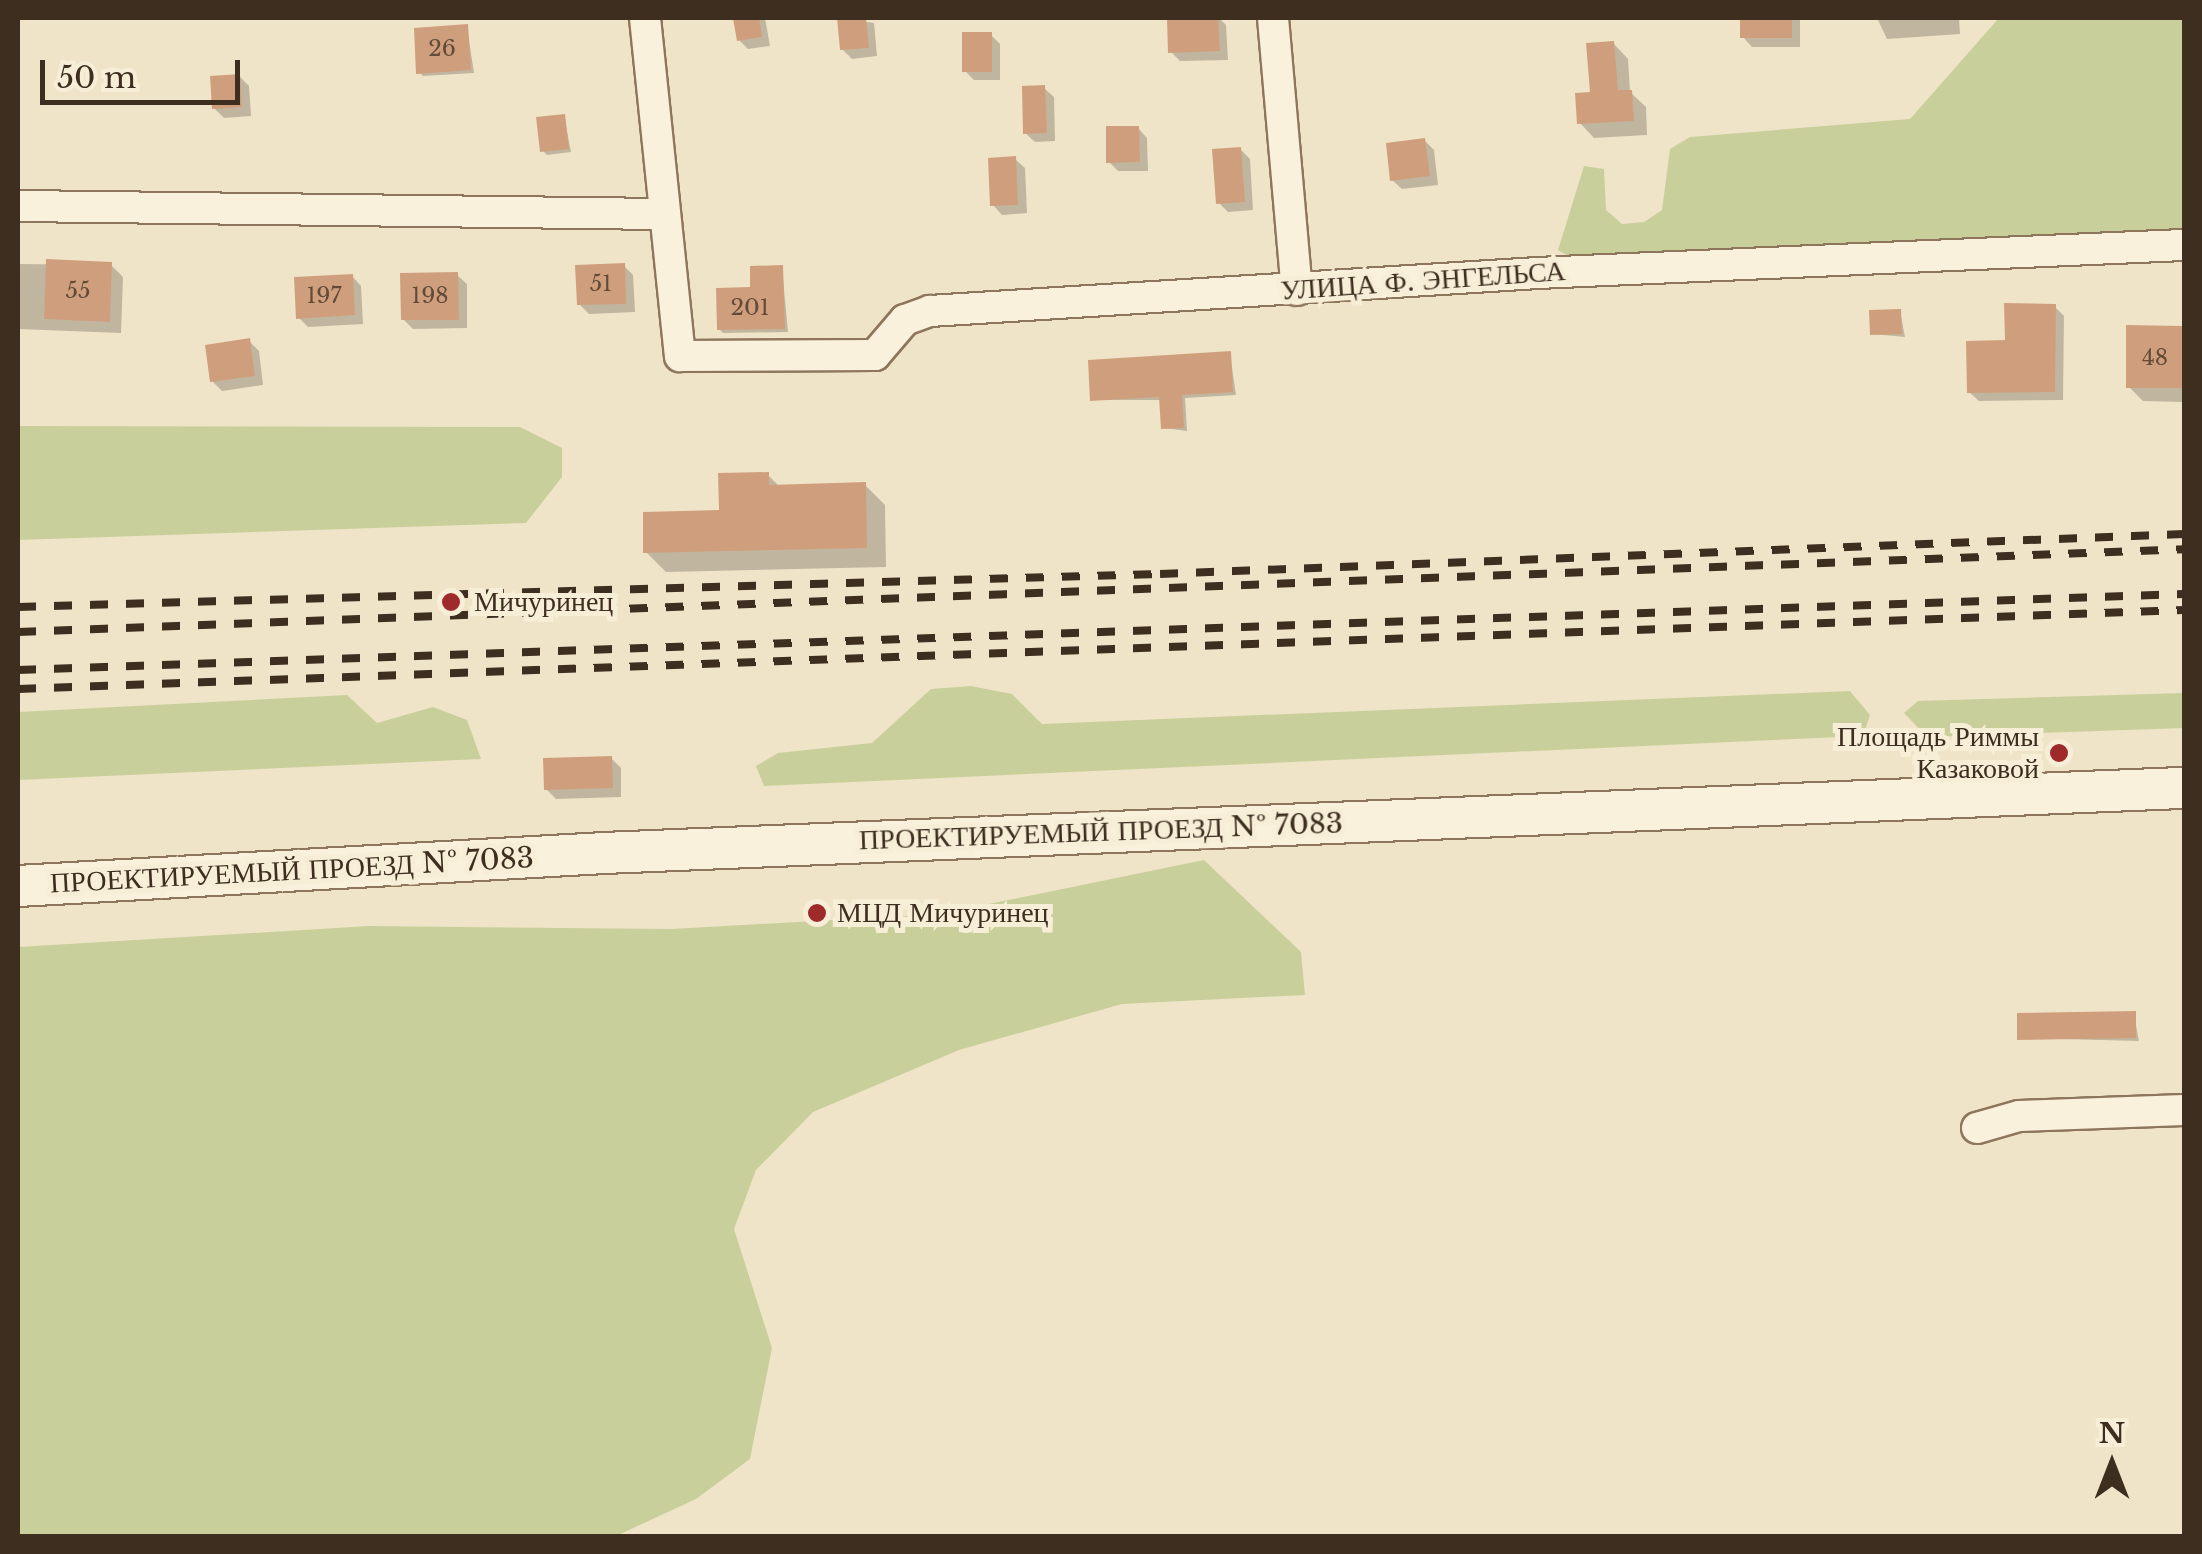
<!DOCTYPE html>
<html>
<head>
<meta charset="utf-8">
<style>
  body { margin:0 }
  #map { position:relative; width:2202px; height:1554px; overflow:hidden; background:#f0e4c8; font-family:"Libre Baskerville",serif }
  div>[style] { position:absolute }
  [style*='--x'] { left:calc(var(--x)*1px); top:calc(var(--y)*1px); width:calc(var(--w)*1px); rotate:calc(var(--a)*1deg) }
  .green>* { inset:0; background:#c9cf9b }
  .shadow>* { inset:0; background:#0003 }
  .building>* { inset:0; background:#cf9f7d }
  .roads { filter:drop-shadow(2px 0 #8d765c) drop-shadow(-2px 0 #8d765c) drop-shadow(0 2px #8d765c) drop-shadow(0 -2px #8d765c) }
  .minor>* { height:30px; margin:-15px; padding:0 15px; transform-origin:15px; border-radius:15px; background:#faf1dc }
  .secondary>* { height:40px; margin:-20px; padding:0 20px; transform-origin:20px; border-radius:20px; background:#faf1dc }
  .rail>* { height:8px; margin-top:-4px; transform-origin:0; background:repeating-linear-gradient(90deg,#3d2e20 0 18px,transparent 0 36px) }
  .dots>* { width:28px; height:28px; translate:-50% -50%; box-sizing:border-box; border:5px solid #f7eed8; border-radius:50% }
  span { translate:-50% -50%; white-space:nowrap; text-align:center; line-height:1.15; -webkit-text-stroke:10px #f7eed8; paint-order:stroke }
  .number-label { font-size:22px; color:#624a37 }
  .number-label span { -webkit-text-stroke-width:0 }
  .street-label { font-size:28px; color:#3d2e20 }
  .poi-label { font-size:28px; color:#3d2e20 }
  .left { translate:0 -50%; text-align:left }
  .right { translate:-100% -50%; text-align:right }
  .frame { position:absolute; inset:0; border:20px solid #3d2e20; pointer-events:none }
  .north { position:absolute; left:2062px; top:1414px; width:100px; height:100px; -webkit-text-stroke:8px #f7eed8; paint-order:stroke; rotate:0deg; font-size:28px; font-weight:700; line-height:40px; text-align:center; color:#3d2e20 }
  .north::after { content:''; display:block; margin:auto; width:35px; height:45px; background:#3d2e20; clip-path:polygon(50% 0,100% 100%,50% 72%,0 100%) }
  .scale { position:absolute; left:40px; top:60px; width:200px; height:45px; box-sizing:border-box; border:5px solid #3d2e20; border-top:0; padding-left:12px; font-size:30px; line-height:35px; white-space:nowrap; color:#3d2e20; -webkit-text-stroke:8px #f7eed8; paint-order:stroke }
</style>
</head>
<body>
<div id="map">
  <div class="green">
    <div style="clip-path:polygon(1999px 18px,2184px 18px,2184px 230px,1573px 259px,1558px 250px,1584px 166px,1604px 169px,1606px 210px,1622px 224px,1644px 222px,1662px 210px,1670px 149px,1690px 137px,1910px 119px)"></div>
    <div style="clip-path:polygon(18px 426px,520px 427px,562px 448px,562px 477px,526px 523px,18px 540px)"></div>
    <div style="clip-path:polygon(971px 686px,1012px 694px,1042px 724px,1850px 691px,1870px 715px,1863px 736px,764px 786px,756px 766px,778px 753px,872px 743px,931px 689px)"></div>
    <div style="clip-path:polygon(2184px 693px,2184px 728px,1927px 737px,1904px 713px,1918px 701px)"></div>
    <div style="clip-path:polygon(347px 695px,377px 723px,433px 707px,467px 720px,481px 759px,18px 780px,18px 712px)"></div>
    <div style="clip-path:polygon(1204px 860px,1301px 952px,1305px 995px,1122px 1004px,959px 1050px,813px 1112px,756px 1170px,734px 1229px,772px 1348px,750px 1459px,696px 1499px,616px 1536px,18px 1536px,18px 947px,369px 926px,672px 929px,940px 914px)"></div>
  </div>
  <div class="shadow">
    <div style="clip-path:polygon(735px 18px,765px 18px,770px 46px,748px 49px,739px 40px)"></div>
    <div style="clip-path:polygon(839px 18px,874px 23px,877px 56px,852px 59px,842px 49px)"></div>
    <div style="clip-path:polygon(1169px 18px,1219px 18px,1226px 25px,1228px 60px,1180px 61px,1171px 52px)"></div>
    <div style="clip-path:polygon(1743px 18px,1800px 18px,1800px 47px,1752px 47px,1743px 37px)"></div>
    <div style="clip-path:polygon(1877px 18px,1959px 18px,1960px 34px,1887px 39px)"></div>
    <div style="clip-path:polygon(467px 27px,474px 73px,423px 76px,419px 72px)"></div>
    <div style="clip-path:polygon(991px 35px,1000px 44px,1000px 80px,974px 80px,965px 71px)"></div>
    <div style="clip-path:polygon(1614px 44px,1628px 59px,1630px 92px,1646px 107px,1647px 135px,1594px 138px,1580px 123px)"></div>
    <div style="clip-path:polygon(239px 76px,249px 86px,251px 116px,224px 118px,214px 108px)"></div>
    <div style="clip-path:polygon(1044px 88px,1054px 97px,1055px 141px,1035px 142px,1025px 133px)"></div>
    <div style="clip-path:polygon(564px 116px,571px 152px,547px 155px,543px 151px)"></div>
    <div style="clip-path:polygon(1138px 128px,1147px 138px,1148px 171px,1118px 171px,1109px 162px)"></div>
    <div style="clip-path:polygon(1425px 141px,1434px 150px,1438px 185px,1402px 189px,1392px 180px)"></div>
    <div style="clip-path:polygon(1240px 149px,1250px 159px,1253px 210px,1228px 212px,1218px 202px)"></div>
    <div style="clip-path:polygon(1015px 159px,1025px 168px,1027px 213px,1002px 215px,993px 205px)"></div>
    <div style="clip-path:polygon(18px 264px,111px 265px,123px 277px,121px 333px,18px 329px)"></div>
    <div style="clip-path:polygon(624px 266px,633px 275px,635px 312px,589px 314px,579px 304px)"></div>
    <div style="clip-path:polygon(782px 268px,788px 332px,723px 333px,719px 329px)"></div>
    <div style="clip-path:polygon(457px 275px,467px 284px,467px 328px,413px 329px,403px 319px)"></div>
    <div style="clip-path:polygon(352px 276px,361px 286px,363px 324px,308px 327px,299px 318px)"></div>
    <div style="clip-path:polygon(2055px 307px,2064px 316px,2063px 400px,1979px 401px,1969px 392px,2007px 343px)"></div>
    <div style="clip-path:polygon(1900px 311px,1905px 337px,1872px 334px)"></div>
    <div style="clip-path:polygon(2183px 328px,2184px 402px,2143px 401px,2129px 387px)"></div>
    <div style="clip-path:polygon(249px 341px,259px 351px,263px 385px,222px 391px,212px 381px)"></div>
    <div style="clip-path:polygon(1230px 354px,1236px 395px,1185px 398px,1187px 431px,1164px 428px,1162px 400px,1093px 400px)"></div>
    <div style="clip-path:polygon(768px 475px,780px 487px,865px 485px,885px 505px,886px 567px,666px 572px,646px 552px,721px 513px)"></div>
    <div style="clip-path:polygon(611px 758px,621px 768px,621px 797px,556px 799px,546px 789px)"></div>
    <div style="clip-path:polygon(2134px 1014px,2139px 1041px,2020px 1038px)"></div>
  </div>
  <div class="building">
    <div style="clip-path:polygon(733px 18px,759px 18px,762px 37px,737px 41px)"></div>
    <div style="clip-path:polygon(837px 18px,866px 18px,869px 48px,840px 50px)"></div>
    <div style="clip-path:polygon(1167px 18px,1218px 18px,1220px 51px,1168px 53px)"></div>
    <div style="clip-path:polygon(1740px 18px,1792px 18px,1792px 38px,1740px 38px)"></div>
    <div style="clip-path:polygon(468px 24px,471px 70px,416px 74px,414px 28px)"></div>
    <div style="clip-path:polygon(962px 32px,992px 32px,992px 72px,962px 72px)"></div>
    <div style="clip-path:polygon(1614px 41px,1618px 90px,1632px 90px,1634px 121px,1577px 124px,1575px 93px,1590px 92px,1586px 43px)"></div>
    <div style="clip-path:polygon(240px 74px,242px 107px,212px 109px,210px 76px)"></div>
    <div style="clip-path:polygon(1045px 85px,1047px 133px,1023px 134px,1022px 86px)"></div>
    <div style="clip-path:polygon(565px 114px,569px 149px,540px 152px,536px 117px)"></div>
    <div style="clip-path:polygon(1106px 126px,1139px 126px,1140px 162px,1106px 163px)"></div>
    <div style="clip-path:polygon(1425px 138px,1430px 176px,1390px 181px,1386px 143px)"></div>
    <div style="clip-path:polygon(1241px 147px,1245px 202px,1216px 204px,1212px 149px)"></div>
    <div style="clip-path:polygon(1016px 156px,1018px 205px,990px 206px,988px 158px)"></div>
    <div style="clip-path:polygon(46px 259px,112px 262px,110px 322px,44px 319px)"></div>
    <div style="clip-path:polygon(625px 263px,626px 304px,577px 305px,575px 265px)"></div>
    <div style="clip-path:polygon(783px 265px,785px 329px,717px 330px,716px 288px,750px 287px,750px 266px)"></div>
    <div style="clip-path:polygon(458px 272px,459px 320px,401px 320px,400px 273px)"></div>
    <div style="clip-path:polygon(353px 274px,355px 315px,296px 319px,294px 277px)"></div>
    <div style="clip-path:polygon(2004px 303px,2056px 304px,2055px 392px,1967px 393px,1966px 341px,2005px 340px)"></div>
    <div style="clip-path:polygon(1901px 309px,1902px 334px,1870px 335px,1869px 310px)"></div>
    <div style="clip-path:polygon(2126px 325px,2184px 326px,2184px 388px,2126px 388px)"></div>
    <div style="clip-path:polygon(250px 338px,255px 376px,210px 382px,205px 345px)"></div>
    <div style="clip-path:polygon(1231px 351px,1233px 392px,1182px 395px,1184px 428px,1161px 429px,1159px 397px,1090px 401px,1088px 360px)"></div>
    <div style="clip-path:polygon(769px 472px,769px 485px,866px 482px,867px 548px,643px 553px,643px 512px,719px 510px,718px 473px)"></div>
    <div style="clip-path:polygon(612px 756px,613px 788px,544px 790px,543px 758px)"></div>
    <div style="clip-path:polygon(2136px 1011px,2136px 1038px,2017px 1040px,2017px 1013px)"></div>
  </div>
  <div class="roads">
    <div class="minor">
      <div style="--x:645;--y:18;--w:340;--a:84.1"></div>
      <div style="--x:680;--y:356;--w:195;--a:-0.3"></div>
      <div style="--x:875;--y:355;--w:46;--a:-49.4"></div>
      <div style="--x:905;--y:320;--w:27;--a:-20"></div>
      <div style="--x:930;--y:311;--w:608;--a:-3.58"></div>
      <div style="--x:1537;--y:273;--w:648;--a:-2.48"></div>
      <div style="--x:1273;--y:18;--w:273;--a:85"></div>
      <div style="--x:18;--y:206;--w:645;--a:0.71"></div>
      <div style="--x:1977;--y:1128;--w:44;--a:-15.9"></div>
      <div style="--x:2019;--y:1116;--w:165;--a:-2.1"></div>
    </div>
    <div class="secondary">
      <div style="--x:18;--y:886;--w:587;--a:-3.22"></div>
      <div style="--x:604;--y:853;--w:1581;--a:-2.36"></div>
    </div>
  </div>
  <div class="rail">
    <div style="--x:18;--y:607;--w:1142;--a:-1.66"></div>
    <div style="--x:1160;--y:574;--w:1025;--a:-2.24"></div>
    <div style="--x:18;--y:632;--w:2168;--a:-2.19"></div>
    <div style="--x:18;--y:670;--w:2167;--a:-2.01"></div>
    <div style="--x:18;--y:689;--w:2167;--a:-2.09"></div>
  </div>
  <div class="dots">
    <div style="left:451px;top:602px;background:#9e2a2b"></div>
    <div style="left:2059px;top:753px;background:#9e2a2b"></div>
    <div style="left:817px;top:913px;background:#9e2a2b"></div>
  </div>
  <div class="number-label">
    <span style="left:442px;top:49px">26</span>
    <span style="left:601px;top:284px">51</span>
    <span style="left:78px;top:291px">55</span>
    <span style="left:324px;top:296px">197</span>
    <span style="left:430px;top:296px">198</span>
    <span style="left:750px;top:308px">201</span>
    <span style="left:2155px;top:358px">48</span>
  </div>
  <div class="street-label">
    <span style="left:1423px;top:281px;rotate:-4deg">УЛИЦА Ф. ЭНГЕЛЬСА</span>
    <span style="left:1101px;top:832px;rotate:-2deg">ПРОЕКТИРУЕМЫЙ ПРОЕЗД № 7083</span>
    <span style="left:292px;top:871px;rotate:-3deg">ПРОЕКТИРУЕМЫЙ ПРОЕЗД № 7083</span>
  </div>
  <div class="poi-label">
    <span class="left" style="left:474px;top:602px">Мичуринец</span>
    <span class="right" style="left:2039px;top:753px">Площадь Риммы<br>Казаковой</span>
    <span class="left" style="left:837px;top:913px">МЦД Мичуринец</span>
  </div>
  <div class="frame"></div>
  <div class="north">N</div>
  <div class="scale">50 m</div>
</div>
</body>
</html>
